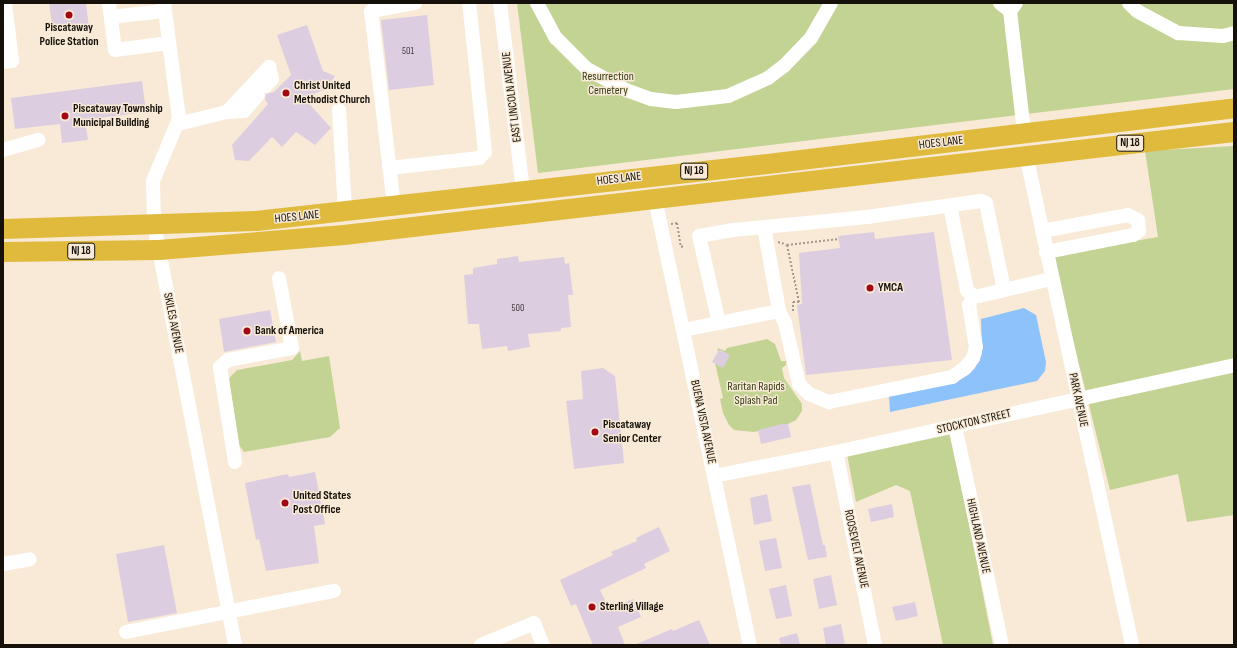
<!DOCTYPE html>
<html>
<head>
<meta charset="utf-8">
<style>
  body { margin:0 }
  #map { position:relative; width:1237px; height:648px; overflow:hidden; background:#f8ead6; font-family:"Sofia Sans Condensed",sans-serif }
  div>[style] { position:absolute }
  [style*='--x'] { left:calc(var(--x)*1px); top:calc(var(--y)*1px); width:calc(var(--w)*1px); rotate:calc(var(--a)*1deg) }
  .green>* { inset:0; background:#c3d393 }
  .water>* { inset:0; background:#8ec2fa }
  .building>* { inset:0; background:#dccde0 }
  .path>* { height:2px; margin-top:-1px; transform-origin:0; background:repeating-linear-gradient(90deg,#a39889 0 2px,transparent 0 4px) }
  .minor>* { height:14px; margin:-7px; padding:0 7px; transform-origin:7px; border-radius:7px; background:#fff }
  .highway>* { height:20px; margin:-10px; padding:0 10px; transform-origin:10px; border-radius:10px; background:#e0ba3d }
  .dots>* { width:11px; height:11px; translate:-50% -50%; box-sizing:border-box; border:2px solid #f8ead6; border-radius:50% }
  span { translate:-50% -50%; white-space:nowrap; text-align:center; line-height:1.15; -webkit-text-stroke:3px #f8ead6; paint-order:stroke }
  .number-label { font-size:10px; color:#474040 }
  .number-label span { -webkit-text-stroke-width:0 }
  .shield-label span { padding:1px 3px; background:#f8ead6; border:1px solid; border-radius:3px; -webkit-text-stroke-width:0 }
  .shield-label { font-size:11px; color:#15110a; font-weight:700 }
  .poi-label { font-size:12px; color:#15110a; font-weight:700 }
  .left { translate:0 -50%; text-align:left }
  .park-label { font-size:12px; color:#353d15 }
  .street-label { font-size:12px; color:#15110a }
  .frame { position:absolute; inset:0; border:4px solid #15110a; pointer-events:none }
</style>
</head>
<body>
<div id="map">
  <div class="green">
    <div style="clip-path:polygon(517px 3px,1234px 3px,1234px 89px,538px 173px)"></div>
    <div style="clip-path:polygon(1234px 146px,1234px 515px,1187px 522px,1178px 474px,1110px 490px,1052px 255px,1158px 237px,1145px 151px)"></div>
    <div style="clip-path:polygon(767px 339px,775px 344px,781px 361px,786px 361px,786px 365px,782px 368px,784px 378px,802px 404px,802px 411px,796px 420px,788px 424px,754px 432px,734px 430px,729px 425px,723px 413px,720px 399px,723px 398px,715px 363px,729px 355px,720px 350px,717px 351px,718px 348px,725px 351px,727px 348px)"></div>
    <div style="clip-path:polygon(300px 351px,302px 361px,329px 356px,340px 428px,330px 437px,244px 452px,239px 445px,229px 379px,231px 376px,237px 370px,292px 360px)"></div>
    <div style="clip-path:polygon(951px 432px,993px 645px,943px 645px,910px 491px,896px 485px,856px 502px,847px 454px)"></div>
  </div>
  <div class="water">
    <div style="clip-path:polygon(1024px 308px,1036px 315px,1046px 362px,1045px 371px,1037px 381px,890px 412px,889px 396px,958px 381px,968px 375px,975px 368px,982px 354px,981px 319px)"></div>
  </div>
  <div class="building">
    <div style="clip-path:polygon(49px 3px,86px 3px,89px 28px,53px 32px)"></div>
    <div style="clip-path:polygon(427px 15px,434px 85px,389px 90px,381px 20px)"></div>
    <div style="clip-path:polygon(307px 25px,323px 71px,335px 76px,326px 89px,304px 98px,331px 128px,315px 145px,296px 132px,282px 147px,272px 137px,249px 161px,235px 160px,232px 145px,268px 104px,265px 100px,266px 94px,274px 92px,291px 75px,277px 35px)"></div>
    <div style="clip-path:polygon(142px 81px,146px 112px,85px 120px,88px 140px,62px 143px,60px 124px,15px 129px,11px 98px)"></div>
    <div style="clip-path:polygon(874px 232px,875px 239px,934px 232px,952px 360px,806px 375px,797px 305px,802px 304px,799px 253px,840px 248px,838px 236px)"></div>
    <div style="clip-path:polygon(518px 256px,519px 262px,564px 257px,565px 264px,569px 263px,573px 295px,568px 295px,571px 327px,561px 328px,561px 331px,528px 334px,530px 347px,508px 351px,507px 346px,482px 349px,479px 324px,468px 324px,464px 275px,473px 274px,473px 268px,497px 264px,497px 259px)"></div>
    <div style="clip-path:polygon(270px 310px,276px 342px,224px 352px,219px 319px)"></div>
    <div style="clip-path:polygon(719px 350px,730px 355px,723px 368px,712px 362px)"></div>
    <div style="clip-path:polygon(603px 368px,615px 376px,624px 463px,574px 469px,566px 401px,583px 399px,581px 371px)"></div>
    <div style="clip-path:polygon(782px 424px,788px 424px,791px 437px,761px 444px,758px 430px)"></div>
    <div style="clip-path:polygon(315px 472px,325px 524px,314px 526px,319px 563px,266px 571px,259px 539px,256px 540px,245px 483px,288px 474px,289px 477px)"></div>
    <div style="clip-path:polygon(810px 484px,823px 545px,825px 545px,827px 557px,808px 560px,792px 487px)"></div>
    <div style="clip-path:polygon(767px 494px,772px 521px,754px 525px,750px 498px)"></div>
    <div style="clip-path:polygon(892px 504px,894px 517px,871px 522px,868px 509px)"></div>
    <div style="clip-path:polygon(659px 527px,670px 551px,644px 564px,646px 568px,600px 590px,609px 609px,633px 599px,641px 617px,618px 627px,625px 645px,593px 645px,576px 604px,571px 606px,560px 580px,613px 555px,611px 552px,637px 541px,636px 538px)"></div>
    <div style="clip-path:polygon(776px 538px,782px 568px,765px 571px,759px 541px)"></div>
    <div style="clip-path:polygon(164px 545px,177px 613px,128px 622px,116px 554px)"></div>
    <div style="clip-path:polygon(831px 575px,837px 605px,819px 609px,813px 579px)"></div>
    <div style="clip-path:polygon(786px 585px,792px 616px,776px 619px,769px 589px)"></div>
    <div style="clip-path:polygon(915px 602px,918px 616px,896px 621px,892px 607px)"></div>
    <div style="clip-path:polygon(699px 620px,710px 645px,634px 645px,672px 629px,673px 631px)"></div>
    <div style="clip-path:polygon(841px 624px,845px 645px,826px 645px,823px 628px)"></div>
    <div style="clip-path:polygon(797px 633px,800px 645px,781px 645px,779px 638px)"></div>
  </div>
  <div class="path">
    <div style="--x:671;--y:224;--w:6;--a:-9"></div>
    <div style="--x:677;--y:223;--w:24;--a:81"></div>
    <div style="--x:681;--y:247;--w:3;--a:-18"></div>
    <div style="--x:778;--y:242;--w:9;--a:18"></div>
    <div style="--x:793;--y:311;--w:9;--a:-90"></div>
    <div style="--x:793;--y:302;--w:6;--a:0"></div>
    <div style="--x:799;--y:302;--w:58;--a:-101.9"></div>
    <div style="--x:787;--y:245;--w:52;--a:-6.6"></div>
  </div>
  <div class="minor">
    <div style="--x:109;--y:3;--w:47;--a:82.7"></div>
    <div style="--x:115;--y:50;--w:54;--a:-7.4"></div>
    <div style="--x:164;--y:3;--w:117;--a:82.6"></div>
    <div style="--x:179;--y:119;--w:67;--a:112.8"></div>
    <div style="--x:153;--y:181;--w:43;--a:88.7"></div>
    <div style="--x:154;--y:224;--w:429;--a:79.1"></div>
    <div style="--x:500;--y:3;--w:188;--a:83"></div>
    <div style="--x:537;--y:3;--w:40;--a:62"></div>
    <div style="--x:556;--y:38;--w:44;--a:45"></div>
    <div style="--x:587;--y:69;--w:44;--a:28.3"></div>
    <div style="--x:626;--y:90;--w:27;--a:20"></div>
    <div style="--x:651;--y:99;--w:25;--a:7"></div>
    <div style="--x:676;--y:102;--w:52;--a:-6.6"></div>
    <div style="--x:728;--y:96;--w:44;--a:-24.2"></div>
    <div style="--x:768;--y:78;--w:20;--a:-37"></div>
    <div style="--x:784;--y:66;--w:39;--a:-46"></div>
    <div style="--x:811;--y:38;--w:40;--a:-60.3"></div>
    <div style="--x:1000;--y:3;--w:13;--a:39"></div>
    <div style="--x:1016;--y:3;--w:10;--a:127"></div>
    <div style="--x:1010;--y:11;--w:122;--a:83.4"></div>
    <div style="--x:1129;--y:3;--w:11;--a:45"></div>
    <div style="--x:1137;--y:11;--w:47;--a:28.2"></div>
    <div style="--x:1178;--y:33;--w:45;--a:3.8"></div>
    <div style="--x:1223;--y:36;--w:11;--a:-15"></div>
    <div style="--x:111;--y:17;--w:54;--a:-6.3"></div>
    <div style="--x:3;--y:62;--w:9;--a:-6"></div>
    <div style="--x:12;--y:61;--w:58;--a:-96.9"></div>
    <div style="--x:266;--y:86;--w:9;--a:-49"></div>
    <div style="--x:272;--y:79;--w:12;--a:-104"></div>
    <div style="--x:339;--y:110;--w:102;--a:86.6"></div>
    <div style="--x:227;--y:112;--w:17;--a:-3"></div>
    <div style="--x:244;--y:111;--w:21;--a:-49"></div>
    <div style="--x:178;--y:124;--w:50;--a:-13.8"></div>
    <div style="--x:227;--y:112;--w:62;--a:-47"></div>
    <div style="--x:3;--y:150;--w:37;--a:-16"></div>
    <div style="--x:1026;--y:155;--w:501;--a:77.79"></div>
    <div style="--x:389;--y:168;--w:91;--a:-6.3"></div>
    <div style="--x:479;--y:158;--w:8;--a:-45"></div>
    <div style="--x:485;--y:152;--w:150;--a:-96.1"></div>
    <div style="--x:655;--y:199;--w:456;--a:78"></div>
    <div style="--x:394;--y:206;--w:196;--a:-96.7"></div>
    <div style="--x:371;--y:11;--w:45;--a:-10.3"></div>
    <div style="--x:950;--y:206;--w:86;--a:78.6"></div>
    <div style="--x:967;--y:290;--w:8;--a:45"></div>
    <div style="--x:973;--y:296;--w:6;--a:0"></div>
    <div style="--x:979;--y:296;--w:26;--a:-13"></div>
    <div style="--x:1042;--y:231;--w:87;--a:-10.5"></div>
    <div style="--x:1128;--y:215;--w:11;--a:27"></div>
    <div style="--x:1138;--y:220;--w:11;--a:85"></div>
    <div style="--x:1139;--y:231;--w:7;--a:146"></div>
    <div style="--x:1133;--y:235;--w:89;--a:168.9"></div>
    <div style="--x:779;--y:311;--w:13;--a:63"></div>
    <div style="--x:785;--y:323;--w:63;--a:77.1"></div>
    <div style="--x:799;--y:384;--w:14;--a:45"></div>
    <div style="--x:809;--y:394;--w:22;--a:22"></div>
    <div style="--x:829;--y:402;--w:126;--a:-11.5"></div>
    <div style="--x:952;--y:377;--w:16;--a:-35"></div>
    <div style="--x:965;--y:368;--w:13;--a:-51"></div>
    <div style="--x:973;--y:358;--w:11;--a:-75"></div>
    <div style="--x:976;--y:347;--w:43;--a:-99.5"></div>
    <div style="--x:969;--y:305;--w:10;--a:-66"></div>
    <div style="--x:719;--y:323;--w:61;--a:-11.3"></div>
    <div style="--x:779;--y:311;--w:85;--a:-100.1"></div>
    <div style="--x:683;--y:330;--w:37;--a:-11"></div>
    <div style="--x:719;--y:323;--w:89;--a:-102.9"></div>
    <div style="--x:699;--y:236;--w:35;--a:-10"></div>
    <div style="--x:733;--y:230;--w:135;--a:-5.5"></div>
    <div style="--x:867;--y:217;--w:115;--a:-8"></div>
    <div style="--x:981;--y:201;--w:5;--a:22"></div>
    <div style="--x:986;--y:203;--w:89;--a:78.3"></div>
    <div style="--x:1004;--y:290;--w:48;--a:-13.2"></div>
    <div style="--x:955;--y:426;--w:224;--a:77.9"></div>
    <div style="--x:836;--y:452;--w:197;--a:78.6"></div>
    <div style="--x:235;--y:462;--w:96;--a:-99"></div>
    <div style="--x:220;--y:367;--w:11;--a:-41"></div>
    <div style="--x:228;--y:360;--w:65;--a:-10.6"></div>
    <div style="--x:292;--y:348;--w:71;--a:-100.5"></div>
    <div style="--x:714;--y:476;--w:124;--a:-11.1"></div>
    <div style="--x:836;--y:452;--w:407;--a:-12.3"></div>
    <div style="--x:3;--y:564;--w:27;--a:-10"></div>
    <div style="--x:126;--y:632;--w:212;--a:-11.2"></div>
    <div style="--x:481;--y:645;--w:57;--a:-22.5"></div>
    <div style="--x:534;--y:623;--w:24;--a:68"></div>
  </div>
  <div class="highway">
    <div style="--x:3;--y:229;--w:253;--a:-1.8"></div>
    <div style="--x:256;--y:221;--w:523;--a:-6.36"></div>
    <div style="--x:776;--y:163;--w:461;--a:-6.8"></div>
    <div style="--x:3;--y:252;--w:156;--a:-0.7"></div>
    <div style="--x:159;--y:250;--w:186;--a:-4.6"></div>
    <div style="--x:344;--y:235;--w:896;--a:-6.6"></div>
  </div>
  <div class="dots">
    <div style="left:69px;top:15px;background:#a20715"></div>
    <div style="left:286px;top:93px;background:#a20715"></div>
    <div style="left:65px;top:116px;background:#a20715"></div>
    <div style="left:870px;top:288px;background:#a20715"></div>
    <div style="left:247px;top:331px;background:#a20715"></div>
    <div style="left:595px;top:432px;background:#a20715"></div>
    <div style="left:285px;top:503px;background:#a20715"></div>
    <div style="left:592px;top:607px;background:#a20715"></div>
  </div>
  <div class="number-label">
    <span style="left:408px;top:52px">501</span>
    <span style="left:518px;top:309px">500</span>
  </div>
  <div class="shield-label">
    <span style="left:1130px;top:143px">NJ 18</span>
    <span style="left:694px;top:171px">NJ 18</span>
    <span style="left:81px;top:251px">NJ 18</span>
  </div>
  <div class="poi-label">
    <span style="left:69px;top:35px">Piscataway<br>Police Station</span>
    <span class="left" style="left:294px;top:93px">Christ United<br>Methodist Church</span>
    <span class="left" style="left:73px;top:116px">Piscataway Township<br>Municipal Building</span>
    <span class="left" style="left:878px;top:288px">YMCA</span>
    <span class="left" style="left:255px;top:331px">Bank of America</span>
    <span class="left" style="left:603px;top:432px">Piscataway<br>Senior Center</span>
    <span class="left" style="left:293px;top:503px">United States<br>Post Office</span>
    <span class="left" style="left:600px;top:607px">Sterling Village</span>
  </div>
  <div class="park-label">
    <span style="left:608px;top:84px">Resurrection<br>Cemetery</span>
    <span style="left:756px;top:394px">Raritan Rapids<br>Splash Pad</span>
  </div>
  <div class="street-label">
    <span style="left:512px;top:97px;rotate:-97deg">EAST LINCOLN AVENUE</span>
    <span style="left:941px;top:143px;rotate:-7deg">HOES LANE</span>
    <span style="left:619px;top:179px;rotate:-7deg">HOES LANE</span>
    <span style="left:297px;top:217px;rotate:-6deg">HOES LANE</span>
    <span style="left:173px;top:323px;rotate:79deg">SKILES AVENUE</span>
    <span style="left:1078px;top:400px;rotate:78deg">PARK AVENUE</span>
    <span style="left:703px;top:422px;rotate:78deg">BUENA VISTA AVENUE</span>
    <span style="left:974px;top:422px;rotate:-13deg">STOCKTON STREET</span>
    <span style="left:978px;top:536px;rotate:78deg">HIGHLAND AVENUE</span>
    <span style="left:856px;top:549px;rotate:78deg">ROOSEVELT AVENUE</span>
  </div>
  <div class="frame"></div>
</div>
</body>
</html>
